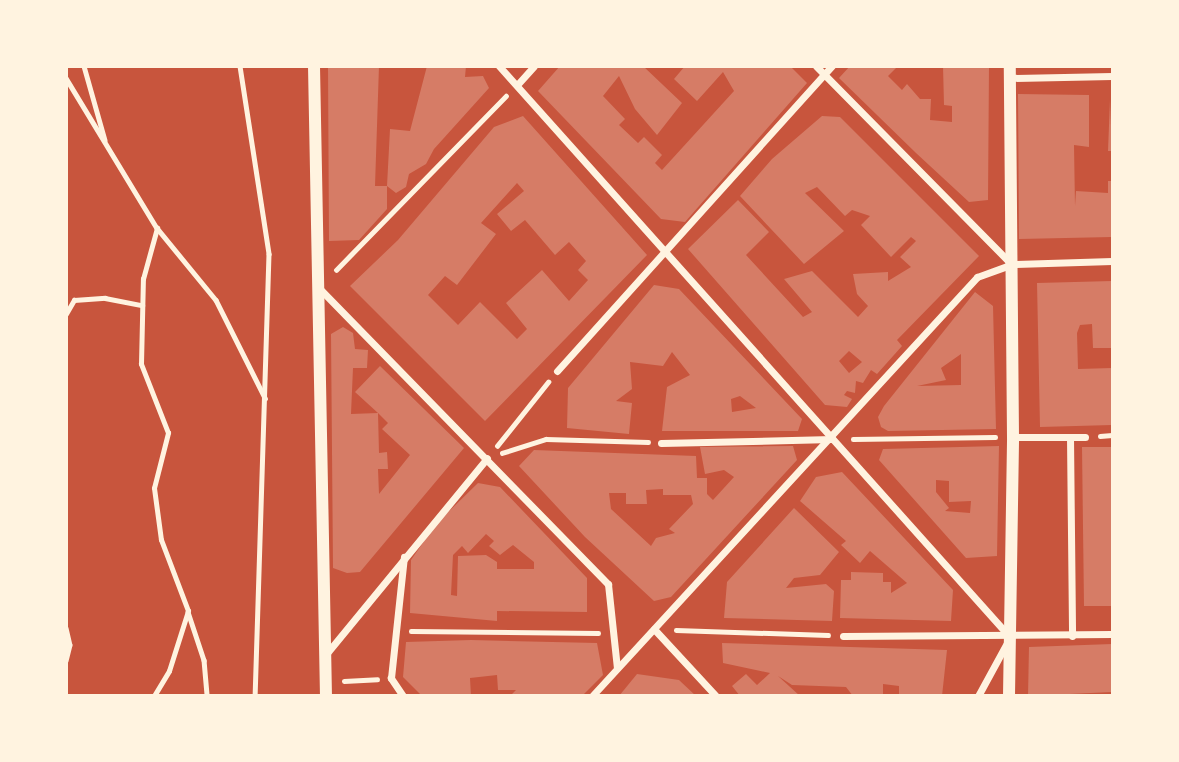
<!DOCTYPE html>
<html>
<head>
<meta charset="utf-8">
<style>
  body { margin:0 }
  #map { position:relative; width:1179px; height:762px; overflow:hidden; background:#c8553d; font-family:Lora,serif }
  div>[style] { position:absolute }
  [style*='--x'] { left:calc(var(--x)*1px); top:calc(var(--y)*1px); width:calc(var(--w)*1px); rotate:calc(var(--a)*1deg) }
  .building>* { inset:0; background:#d67c66 }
  .path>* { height:4.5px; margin:-2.25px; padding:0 2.25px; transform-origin:2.25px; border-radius:2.25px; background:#fff3e0 }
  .minor>* { height:7px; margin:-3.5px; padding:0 3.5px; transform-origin:3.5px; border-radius:3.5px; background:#fff3e0 }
  .tertiary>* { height:12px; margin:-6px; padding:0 6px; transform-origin:6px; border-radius:6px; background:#fff3e0 }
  span { translate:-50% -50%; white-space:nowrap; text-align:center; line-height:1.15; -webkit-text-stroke:6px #fff3e0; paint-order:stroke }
  .frame { position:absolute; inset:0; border:68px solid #fff3e0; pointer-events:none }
</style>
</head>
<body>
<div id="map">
  <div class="building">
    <div style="clip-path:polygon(328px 66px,379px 66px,375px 186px,387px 186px,387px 209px,359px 240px,329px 241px)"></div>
    <div style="clip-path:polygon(427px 66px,466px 66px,465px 77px,483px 76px,489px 88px,434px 149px,426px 164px,409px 174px,406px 187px,396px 193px,387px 186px,390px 129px,410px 131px)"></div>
    <div style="clip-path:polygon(560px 66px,643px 66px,682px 103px,657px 135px,635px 109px,619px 76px,603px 96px,625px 119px,619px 125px,638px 143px,644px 137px,662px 155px,655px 163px,662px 170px,734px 91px,723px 72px,697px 101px,674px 79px,685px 66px,790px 66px,807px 83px,685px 222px,661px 219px,538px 91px)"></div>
    <div style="clip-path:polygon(850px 66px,898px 66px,888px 76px,902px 90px,907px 84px,920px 99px,931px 99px,930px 120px,952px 122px,952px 106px,944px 105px,943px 66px,989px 66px,988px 200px,969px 202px,916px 153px,839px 78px)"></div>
    <div style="clip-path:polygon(1018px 94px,1089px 95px,1089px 147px,1074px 145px,1075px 206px,1076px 191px,1108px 193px,1108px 181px,1112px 181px,1112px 237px,1019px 239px)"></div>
    <div style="clip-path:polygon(1110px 100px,1112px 151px,1108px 151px)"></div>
    <div style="clip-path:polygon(evenodd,523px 116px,647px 255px,485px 421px,350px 286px,398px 240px,494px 127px,523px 116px,517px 183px,524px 191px,497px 214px,511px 231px,525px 220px,555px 255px,569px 242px,586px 261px,578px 270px,588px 280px,569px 301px,542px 270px,506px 303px,527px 329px,517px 339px,480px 302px,458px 325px,428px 295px,445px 276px,457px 285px,496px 234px,481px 223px,517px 183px)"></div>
    <div style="clip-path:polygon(evenodd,822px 116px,840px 117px,979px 256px,897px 340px,902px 346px,877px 374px,871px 370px,863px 383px,856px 381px,855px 393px,847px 391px,844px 395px,852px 399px,847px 407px,825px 405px,688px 249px,738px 200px,769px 232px,746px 255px,803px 317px,812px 312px,784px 279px,812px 271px,858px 317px,868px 306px,857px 294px,853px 274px,888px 272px,888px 281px,911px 267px,900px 257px,916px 241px,911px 237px,891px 257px,861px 225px,870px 216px,852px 210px,845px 216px,817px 187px,805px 193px,844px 231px,804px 264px,740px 196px,772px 159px,822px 116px,849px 351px,862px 362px,849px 373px,839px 361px,849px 351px)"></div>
    <div style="clip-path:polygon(1112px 281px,1112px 348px,1093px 348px,1092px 324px,1080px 325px,1077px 333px,1078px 369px,1112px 368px,1112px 425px,1040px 427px,1037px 283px)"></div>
    <div style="clip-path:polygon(evenodd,654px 285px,679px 289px,802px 419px,798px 431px,662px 431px,667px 387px,690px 375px,672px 352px,663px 366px,630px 362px,632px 389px,616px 401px,632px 403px,629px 434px,567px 428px,568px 388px,654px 285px,740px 396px,756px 408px,732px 412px,731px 399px,740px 396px)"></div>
    <div style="clip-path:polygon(evenodd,975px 292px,993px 306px,996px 429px,888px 431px,881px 427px,878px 417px,884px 406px,975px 292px,961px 354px,961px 385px,917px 386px,946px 380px,941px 368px,961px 354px)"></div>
    <div style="clip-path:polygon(evenodd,343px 327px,353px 333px,355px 349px,368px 350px,367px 368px,353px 368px,351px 414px,378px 413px,355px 392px,380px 366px,464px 448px,360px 572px,347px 573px,333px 568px,331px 334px,343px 327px,378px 413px,388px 423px,382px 429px,410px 455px,379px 494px,378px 469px,388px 469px,387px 452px,379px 453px,378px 413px)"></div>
    <div style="clip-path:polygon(evenodd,793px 446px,797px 460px,671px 597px,654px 601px,585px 537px,519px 466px,534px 450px,696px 456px,697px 478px,707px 478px,707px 494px,713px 500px,734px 477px,724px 470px,705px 474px,700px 447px,793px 446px,663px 489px,663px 495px,691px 495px,693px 504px,669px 529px,675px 533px,656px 538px,651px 546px,611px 509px,609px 493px,626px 493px,626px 504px,647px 504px,646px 490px,663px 489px)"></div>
    <div style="clip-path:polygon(evenodd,999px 446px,997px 556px,966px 558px,879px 460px,883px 449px,999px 446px,936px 480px,949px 481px,949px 502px,971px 501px,970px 513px,945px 511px,949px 508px,936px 492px,936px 480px)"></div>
    <div style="clip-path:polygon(1082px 447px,1112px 447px,1112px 606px,1084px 606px)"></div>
    <div style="clip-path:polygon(842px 472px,953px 590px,951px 621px,840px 618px,841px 580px,851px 580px,851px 572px,883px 573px,883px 582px,891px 582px,891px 593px,907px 583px,870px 551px,860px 563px,841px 545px,846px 541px,800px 501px,816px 477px)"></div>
    <div style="clip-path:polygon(evenodd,478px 483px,500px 487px,587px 578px,587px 612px,497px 611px,497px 621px,410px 613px,411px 560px,436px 524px,478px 483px,486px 534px,494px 541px,489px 546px,500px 555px,513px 545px,534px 562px,534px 569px,497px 569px,497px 562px,486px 555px,458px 556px,457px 596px,451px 595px,453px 555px,462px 546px,468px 553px,486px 534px)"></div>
    <div style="clip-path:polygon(794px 508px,839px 552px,820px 575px,794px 578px,786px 588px,826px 584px,834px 591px,832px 621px,724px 618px,727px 582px)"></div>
    <div style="clip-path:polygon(471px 640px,597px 643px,603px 675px,582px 696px,510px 696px,516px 690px,498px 690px,497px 675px,470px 678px,471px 696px,422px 696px,403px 677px,406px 642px)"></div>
    <div style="clip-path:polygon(722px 643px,947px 650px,942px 696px,899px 696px,899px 686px,883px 684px,883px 696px,853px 696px,846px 687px,792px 685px,778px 676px,800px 696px,740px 696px,732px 686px,746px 674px,757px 685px,770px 673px,723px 663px)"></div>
    <div style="clip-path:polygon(1112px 644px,1112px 692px,1028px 696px,1029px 647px)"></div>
    <div style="clip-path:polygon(637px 674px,679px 680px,696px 696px,619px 696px)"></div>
  </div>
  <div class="path">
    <div style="--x:84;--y:66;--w:77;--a:74.2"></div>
    <div style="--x:240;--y:66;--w:190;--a:81.2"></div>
    <div style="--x:269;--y:254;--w:442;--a:91.8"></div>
    <div style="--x:66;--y:78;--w:175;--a:58.8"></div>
    <div style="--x:157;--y:228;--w:93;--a:50.7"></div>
    <div style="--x:216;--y:300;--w:110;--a:63.4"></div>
    <div style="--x:336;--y:270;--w:243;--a:-45.7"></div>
    <div style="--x:66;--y:314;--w:16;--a:-60"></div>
    <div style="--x:74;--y:300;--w:31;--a:-4"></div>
    <div style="--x:105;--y:298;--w:38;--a:11"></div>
    <div style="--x:1100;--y:436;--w:12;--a:-5"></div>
    <div style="--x:853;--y:439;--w:142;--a:-0.8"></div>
    <div style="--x:497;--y:446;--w:82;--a:-51.4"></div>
    <div style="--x:502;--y:453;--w:46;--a:-17.7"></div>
    <div style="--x:546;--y:439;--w:102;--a:1.7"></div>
    <div style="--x:188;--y:612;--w:51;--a:71.6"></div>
    <div style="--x:204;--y:660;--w:36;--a:85"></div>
    <div style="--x:66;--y:628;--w:17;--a:77"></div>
    <div style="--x:70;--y:645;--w:16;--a:104"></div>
    <div style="--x:676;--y:630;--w:152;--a:1.9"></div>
    <div style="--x:411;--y:631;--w:187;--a:0.6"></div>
    <div style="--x:344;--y:681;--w:33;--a:-3"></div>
    <div style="--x:154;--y:696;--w:29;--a:-59"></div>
    <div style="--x:169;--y:671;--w:63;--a:-72.4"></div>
    <div style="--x:188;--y:611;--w:76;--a:-110.8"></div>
    <div style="--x:161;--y:540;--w:52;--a:-97.7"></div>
    <div style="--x:154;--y:488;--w:57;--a:-75.7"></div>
    <div style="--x:168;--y:433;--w:74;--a:-111.4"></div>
    <div style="--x:141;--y:364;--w:85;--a:-88.7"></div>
    <div style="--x:143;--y:279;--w:53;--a:-74.6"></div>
  </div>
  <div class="minor">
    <div style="--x:499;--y:66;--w:765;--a:48.18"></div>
    <div style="--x:816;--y:66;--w:278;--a:45.4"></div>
    <div style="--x:1010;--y:78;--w:102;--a:-1.1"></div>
    <div style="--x:517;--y:85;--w:25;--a:-48"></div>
    <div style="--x:319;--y:288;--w:414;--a:45.7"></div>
    <div style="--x:608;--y:584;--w:84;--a:83.9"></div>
    <div style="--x:557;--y:371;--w:411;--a:-48"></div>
    <div style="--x:1013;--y:437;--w:72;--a:0"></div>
    <div style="--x:1070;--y:437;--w:199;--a:89.4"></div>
    <div style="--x:661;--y:443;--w:171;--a:-1.3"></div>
    <div style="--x:654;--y:629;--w:91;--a:47.2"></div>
    <div style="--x:843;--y:636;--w:269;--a:-0.4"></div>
    <div style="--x:327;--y:653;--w:252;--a:-50.6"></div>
    <div style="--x:403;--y:696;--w:22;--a:-124"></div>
    <div style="--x:391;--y:678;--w:122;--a:-83.9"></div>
    <div style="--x:592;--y:696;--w:569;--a:-47.42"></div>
    <div style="--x:977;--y:277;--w:37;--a:-20"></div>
    <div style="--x:1012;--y:264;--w:100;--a:-1.7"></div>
    <div style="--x:978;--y:696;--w:63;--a:-61.4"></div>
  </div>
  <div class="tertiary">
    <div style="--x:314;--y:66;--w:630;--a:88.91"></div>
    <div style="--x:1009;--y:696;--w:259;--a:-89.1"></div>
    <div style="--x:1013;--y:437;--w:371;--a:-90.5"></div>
  </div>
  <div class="frame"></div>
</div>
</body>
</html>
